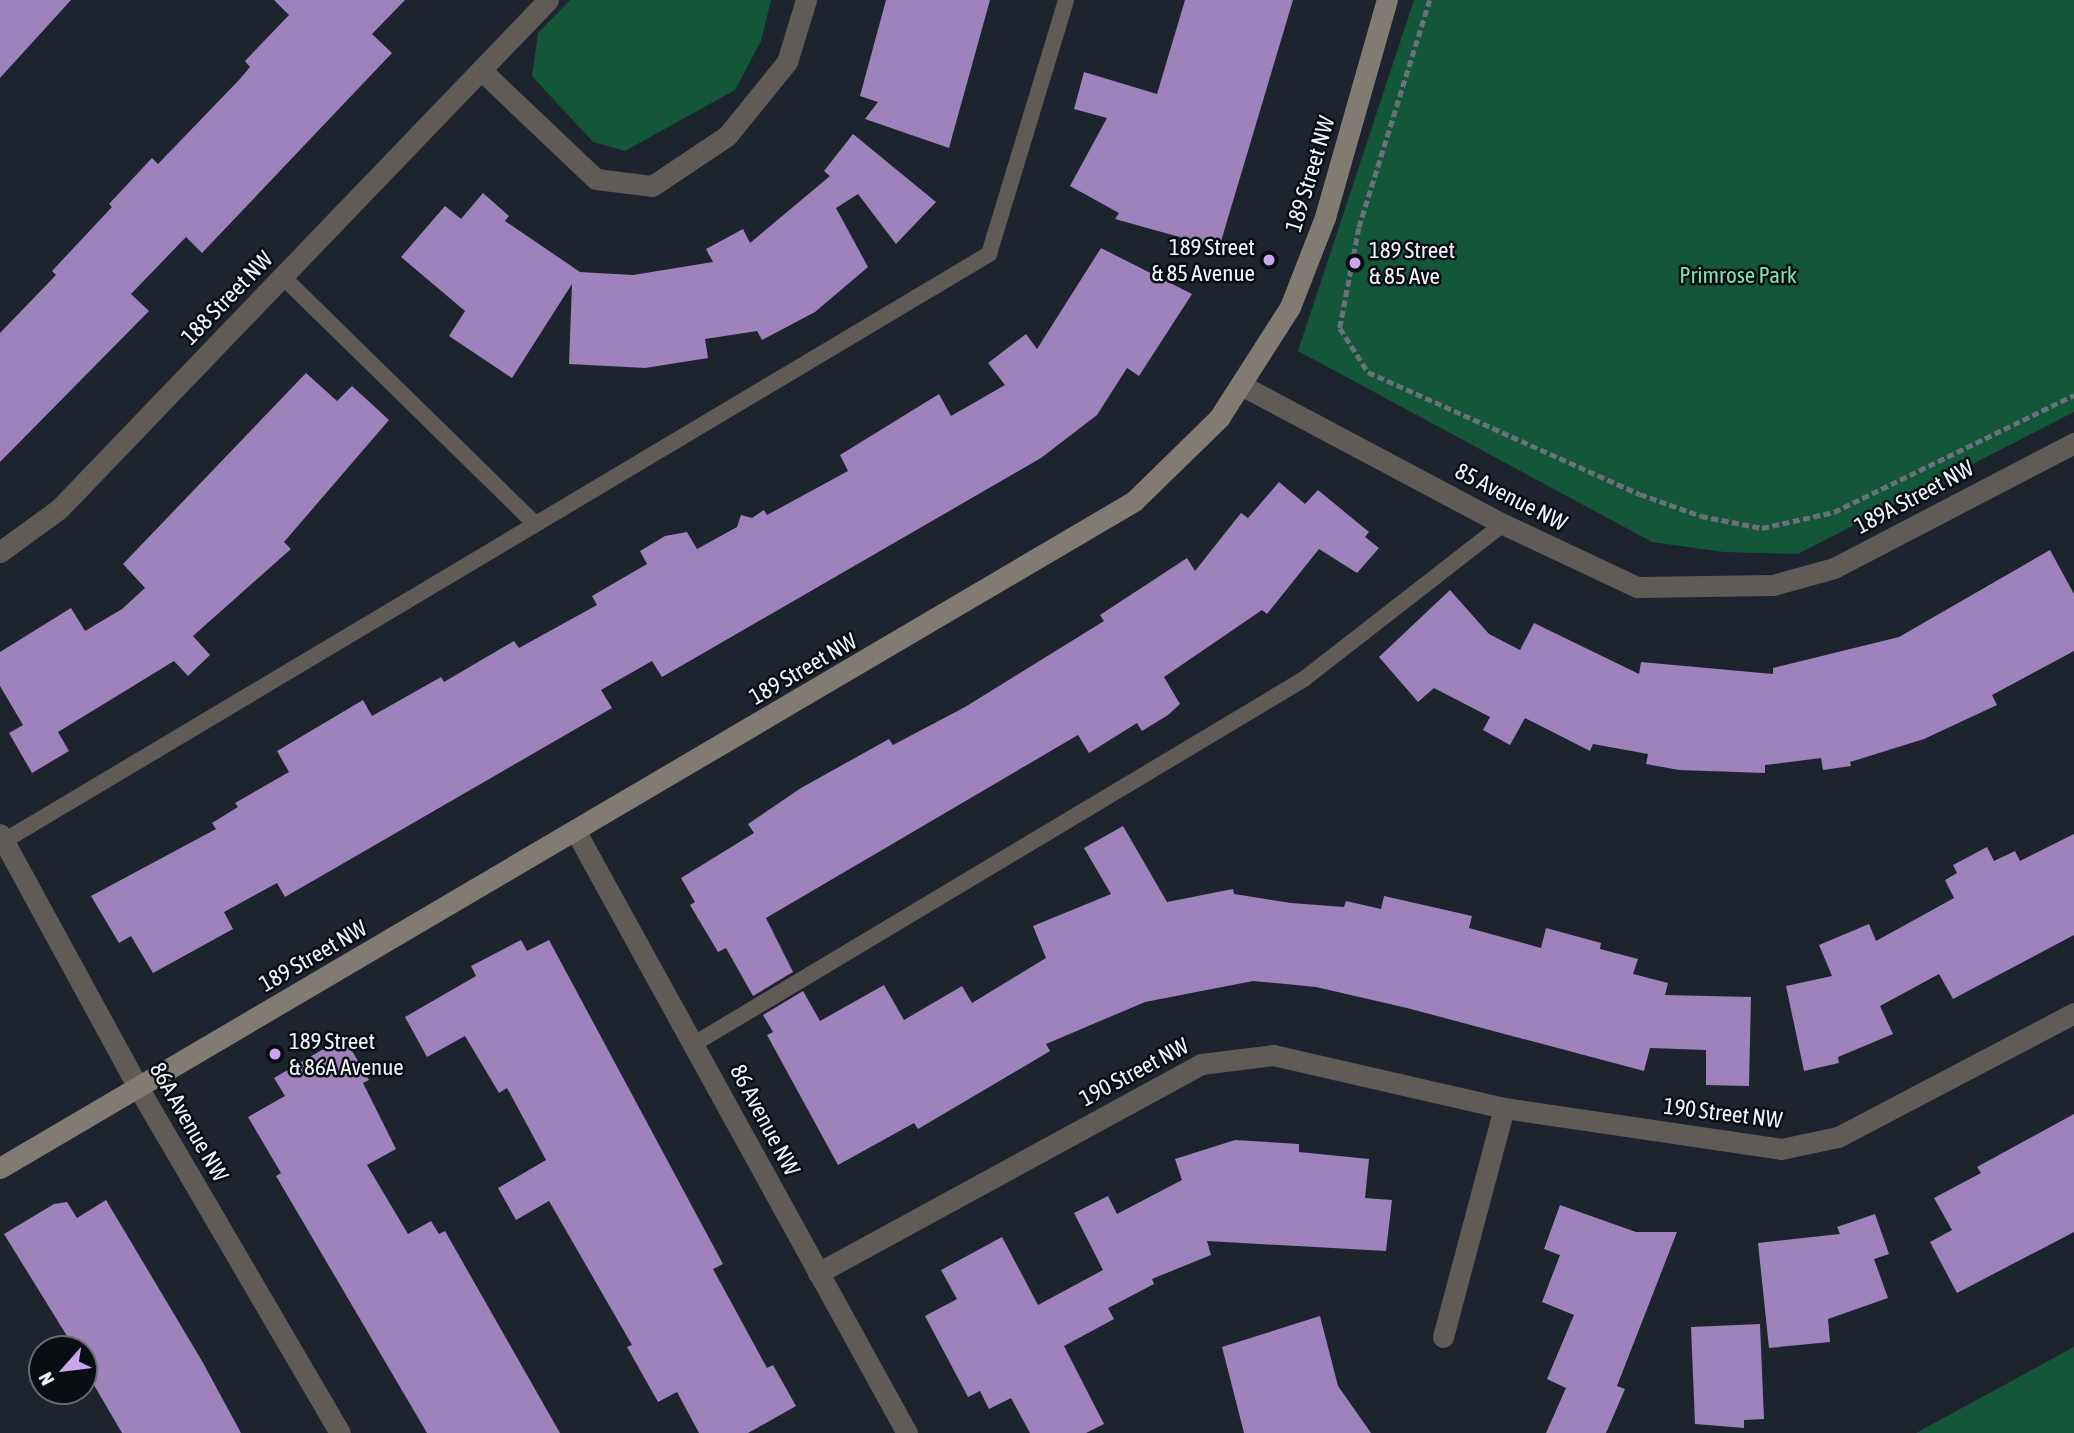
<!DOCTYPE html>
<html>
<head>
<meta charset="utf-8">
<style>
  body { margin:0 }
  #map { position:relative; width:2074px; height:1433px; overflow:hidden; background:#1d242e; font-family:"Asap Condensed",sans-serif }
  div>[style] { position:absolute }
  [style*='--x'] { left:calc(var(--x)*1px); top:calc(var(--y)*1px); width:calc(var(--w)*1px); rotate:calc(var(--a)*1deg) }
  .green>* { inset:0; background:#135639 }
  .building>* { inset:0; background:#9d82bb }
  .path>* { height:4.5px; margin-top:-2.25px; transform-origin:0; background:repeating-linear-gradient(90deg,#6b717a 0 7px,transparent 0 10.5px) }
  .lane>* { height:16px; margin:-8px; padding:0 8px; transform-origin:8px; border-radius:8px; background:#605b57 }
  .street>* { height:21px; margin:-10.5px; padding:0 10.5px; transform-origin:10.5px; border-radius:10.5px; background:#605b57 }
  .secondary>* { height:21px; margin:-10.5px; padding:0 10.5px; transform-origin:10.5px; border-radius:10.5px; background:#827b74 }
  .dots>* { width:19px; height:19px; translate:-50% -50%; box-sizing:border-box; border:4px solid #0a0d11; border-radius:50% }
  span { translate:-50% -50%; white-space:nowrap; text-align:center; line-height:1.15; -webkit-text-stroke:5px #0a0d11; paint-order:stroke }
  .street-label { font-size:23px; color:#f0f5fc }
  .poi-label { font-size:23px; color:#f0f5fc }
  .right { translate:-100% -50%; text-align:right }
  .left { translate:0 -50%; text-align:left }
  .park-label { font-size:23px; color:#7fe2af }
  .north { position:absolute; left:28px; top:1335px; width:70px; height:70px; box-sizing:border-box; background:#0a0d11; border:2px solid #666a6f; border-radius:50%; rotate:242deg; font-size:19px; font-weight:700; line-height:28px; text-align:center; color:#f0f5fc }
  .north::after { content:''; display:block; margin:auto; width:24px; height:32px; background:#c9a5ee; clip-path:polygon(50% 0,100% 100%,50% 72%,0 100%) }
</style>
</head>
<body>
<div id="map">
  <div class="green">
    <div style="clip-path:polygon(570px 0,771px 0,761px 41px,735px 90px,625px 151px,593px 142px,532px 76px,538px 33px)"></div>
    <div style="clip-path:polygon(1414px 0,2074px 0,2074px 412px,1798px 554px,1724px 552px,1652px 542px,1298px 351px)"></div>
    <div style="clip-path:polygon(2074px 1347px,2074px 1433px,1916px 1433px)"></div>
  </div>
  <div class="building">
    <div style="clip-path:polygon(0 0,71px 0,0 78px)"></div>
    <div style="clip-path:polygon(274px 0,405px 0,372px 34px,392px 53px,202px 253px,186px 237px,131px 294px,149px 311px,0 462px,0 333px,56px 275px,52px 271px,112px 207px,109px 204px,152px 158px,158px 164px,239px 80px,250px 67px,245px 61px,289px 15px)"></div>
    <div style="clip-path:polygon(886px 0,990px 0,949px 148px,865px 119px,878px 102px,860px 96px)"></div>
    <div style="clip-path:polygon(1185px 0,1293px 0,1219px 248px,1115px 219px,1119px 213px,1070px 186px,1107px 118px,1074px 109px,1084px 72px,1157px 94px)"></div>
    <div style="clip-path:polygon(853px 134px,936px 202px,896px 244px,858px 194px,836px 208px,868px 267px,815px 312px,762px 340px,757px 331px,705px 339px,708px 358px,645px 368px,569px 364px,572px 284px,512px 378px,449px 336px,465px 311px,401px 257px,445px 206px,461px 219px,483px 193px,509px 216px,505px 221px,580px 272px,633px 275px,713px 262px,706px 249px,743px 229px,750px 243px,830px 176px,824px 171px)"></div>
    <div style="clip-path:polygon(1101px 248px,1192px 294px,1139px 376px,1127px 368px,1097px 415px,1041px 458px,662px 677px,652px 661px,601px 690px,612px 708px,285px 897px,277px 883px,224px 912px,233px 929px,153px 973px,131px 936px,119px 943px,91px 896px,216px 829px,212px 823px,238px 807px,235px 803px,289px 772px,277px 751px,363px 700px,372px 716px,441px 677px,444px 682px,514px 641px,519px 648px,597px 605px,592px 596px,647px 564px,640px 551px,665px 536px,687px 532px,697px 549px,737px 527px,741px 515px,752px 518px,764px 510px,767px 515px,848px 471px,840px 455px,939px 394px,951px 416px,1005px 385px,988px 363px,1026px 334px,1037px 349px)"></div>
    <div style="clip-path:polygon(306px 373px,337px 401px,352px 386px,389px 420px,284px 542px,291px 549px,193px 636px,210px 655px,188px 676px,174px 661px,58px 732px,69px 751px,32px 773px,9px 733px,23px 725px,0 686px,0 652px,71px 608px,85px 631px,122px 609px,145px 588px,123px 564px)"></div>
    <div style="clip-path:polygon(1279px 482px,1305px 504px,1318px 490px,1369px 532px,1365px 537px,1379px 548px,1357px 573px,1319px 549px,1267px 614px,1262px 610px,1164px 677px,1180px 704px,1168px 715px,1142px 731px,1137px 723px,1089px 753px,1078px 735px,766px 918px,793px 972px,753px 996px,726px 948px,718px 952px,690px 905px,695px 902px,681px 878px,754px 833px,748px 824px,801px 788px,889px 739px,893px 745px,965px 707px,1104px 621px,1100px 615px,1187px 558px,1195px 571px,1241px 513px,1248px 518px)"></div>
    <div style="clip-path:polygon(2050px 550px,2074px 594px,2074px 651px,1992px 695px,1997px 705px,1924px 739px,1850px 762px,1851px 766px,1823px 770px,1821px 758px,1765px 765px,1765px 773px,1679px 770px,1646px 764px,1648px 754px,1593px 744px,1590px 751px,1525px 718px,1510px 745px,1483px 730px,1490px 717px,1434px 688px,1418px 702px,1379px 657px,1450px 590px,1489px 634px,1520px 650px,1534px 623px,1639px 674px,1641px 662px,1773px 674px,1773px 668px,1899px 637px)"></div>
    <div style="clip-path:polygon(1123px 826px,1167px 902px,1233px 889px,1234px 894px,1291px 903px,1344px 907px,1346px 901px,1381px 909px,1384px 896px,1472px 916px,1469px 928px,1541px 948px,1546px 928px,1601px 943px,1600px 949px,1638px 959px,1633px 974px,1668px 983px,1665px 995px,1751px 997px,1749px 1086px,1706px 1085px,1706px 1050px,1650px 1048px,1644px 1071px,1407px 1008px,1316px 987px,1253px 981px,1145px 1002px,1046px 1044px,1050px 1051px,1025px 1066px,918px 1129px,914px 1123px,838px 1165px,767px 1035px,773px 1032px,763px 1015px,803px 991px,820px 1021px,884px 985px,904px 1020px,962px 986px,972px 1003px,1046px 958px,1033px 926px,1111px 894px,1084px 848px)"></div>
    <div style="clip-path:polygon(2074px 834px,2074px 935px,1953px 999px,1939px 974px,1880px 1006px,1893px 1034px,1838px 1057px,1839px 1063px,1804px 1071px,1786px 986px,1832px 976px,1819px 945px,1869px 924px,1876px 941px,1954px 898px,1945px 880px,1957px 873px,1953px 865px,1987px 847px,1994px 861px,2015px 851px,2020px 861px)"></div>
    <div style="clip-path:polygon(521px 940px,527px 951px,549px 940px,723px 1264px,713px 1269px,767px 1368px,773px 1365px,796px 1406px,748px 1433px,699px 1433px,677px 1392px,658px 1402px,627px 1347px,632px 1345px,549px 1201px,516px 1220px,498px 1188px,546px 1160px,507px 1088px,499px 1093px,465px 1036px,427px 1057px,405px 1017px,476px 976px,471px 966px)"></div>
    <div style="clip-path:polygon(344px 1037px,369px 1080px,363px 1083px,396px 1149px,367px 1165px,408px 1234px,431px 1221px,439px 1234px,445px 1231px,560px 1433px,427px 1433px,276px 1176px,281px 1173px,248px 1117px,285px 1096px,274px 1078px)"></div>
    <div style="clip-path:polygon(2074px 1114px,2074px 1232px,1957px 1293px,1930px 1242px,1952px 1230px,1934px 1198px,1981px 1173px,1977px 1167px)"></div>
    <div style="clip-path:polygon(1235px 1140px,1299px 1144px,1299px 1152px,1369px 1159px,1365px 1198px,1392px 1200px,1386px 1251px,1207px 1241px,1211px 1255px,1152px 1279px,1154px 1284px,1108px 1308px,1114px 1319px,1064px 1346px,1104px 1424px,1086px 1433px,1030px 1433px,1011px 1398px,989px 1409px,980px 1391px,968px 1397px,925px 1316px,957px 1299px,941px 1270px,1002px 1237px,1038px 1305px,1103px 1270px,1074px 1213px,1108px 1196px,1117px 1214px,1182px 1180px,1175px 1159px)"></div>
    <div style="clip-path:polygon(106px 1200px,202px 1361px,241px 1433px,122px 1433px,84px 1368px,84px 1349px,75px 1349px,4px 1234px,54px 1204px,67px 1202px,77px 1218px)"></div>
    <div style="clip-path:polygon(1560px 1205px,1636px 1232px,1677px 1232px,1617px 1386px,1625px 1389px,1606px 1433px,1546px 1433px,1566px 1388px,1547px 1379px,1574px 1315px,1542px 1302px,1560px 1255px,1544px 1249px)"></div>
    <div style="clip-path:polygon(1875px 1214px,1889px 1254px,1874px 1259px,1888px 1298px,1828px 1319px,1830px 1342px,1769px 1348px,1758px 1243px,1840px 1234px,1837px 1227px)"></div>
    <div style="clip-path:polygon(1320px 1316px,1338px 1386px,1371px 1433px,1244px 1433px,1222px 1347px)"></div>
    <div style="clip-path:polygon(1760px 1324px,1764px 1419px,1744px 1420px,1744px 1428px,1695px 1424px,1691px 1327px)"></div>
  </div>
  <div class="path">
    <div style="--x:1430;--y:0;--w:239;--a:107.3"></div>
    <div style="--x:1359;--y:228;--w:102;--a:100.8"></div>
    <div style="--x:1340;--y:328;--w:52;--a:57.5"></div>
    <div style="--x:1368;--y:372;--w:298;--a:24.2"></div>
    <div style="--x:1640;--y:494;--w:65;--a:19.8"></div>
    <div style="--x:1701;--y:516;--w:62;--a:11.1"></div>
    <div style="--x:1762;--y:528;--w:74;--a:-12.5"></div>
    <div style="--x:1834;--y:512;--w:267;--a:-26"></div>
  </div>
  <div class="lane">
    <div style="--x:283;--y:277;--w:353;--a:44.4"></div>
    <div style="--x:4;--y:841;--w:1147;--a:-30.79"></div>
    <div style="--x:989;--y:254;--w:265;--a:-73.1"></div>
    <div style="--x:694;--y:1044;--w:711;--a:-30.89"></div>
    <div style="--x:1304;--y:679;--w:252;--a:-37.9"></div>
  </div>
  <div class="street">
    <div style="--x:482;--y:71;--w:157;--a:43.5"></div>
    <div style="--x:596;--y:179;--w:56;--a:7.1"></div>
    <div style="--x:652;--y:186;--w:90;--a:-33.7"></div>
    <div style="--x:727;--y:136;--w:95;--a:-51"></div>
    <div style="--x:787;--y:62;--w:65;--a:-73"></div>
    <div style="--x:1243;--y:386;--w:294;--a:28"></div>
    <div style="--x:1503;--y:524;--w:148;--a:25.2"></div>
    <div style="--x:1637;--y:587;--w:136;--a:-0.8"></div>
    <div style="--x:1773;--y:585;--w:63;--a:-15.6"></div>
    <div style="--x:1834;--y:568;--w:271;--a:-27.5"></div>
    <div style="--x:0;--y:552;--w:73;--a:-36.1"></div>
    <div style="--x:59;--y:509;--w:706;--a:-46.15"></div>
    <div style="--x:576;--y:832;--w:686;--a:61.16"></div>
    <div style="--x:0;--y:834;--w:290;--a:61.4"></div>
    <div style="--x:139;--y:1089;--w:398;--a:59.7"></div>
    <div style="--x:818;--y:1273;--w:436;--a:-28.6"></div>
    <div style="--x:1201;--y:1064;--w:73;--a:-7.1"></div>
    <div style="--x:1273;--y:1055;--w:237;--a:12.9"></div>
    <div style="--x:1504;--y:1108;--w:280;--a:8.4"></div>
    <div style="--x:1781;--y:1149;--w:58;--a:-11.9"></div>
    <div style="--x:1838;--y:1137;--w:267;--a:-27.7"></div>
    <div style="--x:1443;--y:1337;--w:237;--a:-75.1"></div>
  </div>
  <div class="secondary">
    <div style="--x:0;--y:1168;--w:1316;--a:-30.46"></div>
    <div style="--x:1134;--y:501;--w:119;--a:-44.3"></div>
    <div style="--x:1219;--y:418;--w:132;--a:-57.4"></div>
    <div style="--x:1290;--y:307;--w:97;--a:-68.7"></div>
    <div style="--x:1325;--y:217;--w:226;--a:-74.1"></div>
  </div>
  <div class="dots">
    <div style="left:1269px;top:260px;background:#c9a5ee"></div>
    <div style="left:1355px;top:263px;background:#c9a5ee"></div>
    <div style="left:275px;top:1054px;background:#c9a5ee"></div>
  </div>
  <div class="street-label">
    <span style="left:1310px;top:174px;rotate:-73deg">189 Street NW</span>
    <span style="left:227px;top:298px;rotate:-46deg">188 Street NW</span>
    <span style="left:1511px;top:497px;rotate:27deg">85 Avenue NW</span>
    <span style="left:1914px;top:497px;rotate:-28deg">189A Street NW</span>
    <span style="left:803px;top:669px;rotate:-30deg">189 Street NW</span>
    <span style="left:313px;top:956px;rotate:-30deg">189 Street NW</span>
    <span style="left:1134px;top:1072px;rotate:-28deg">190 Street NW</span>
    <span style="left:1723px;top:1113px;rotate:7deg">190 Street NW</span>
    <span style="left:765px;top:1120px;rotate:62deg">86 Avenue NW</span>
    <span style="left:189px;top:1122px;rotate:60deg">86A Avenue NW</span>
  </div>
  <div class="poi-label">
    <span class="right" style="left:1255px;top:260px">189 Street<br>&amp; 85 Avenue</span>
    <span class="left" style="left:1369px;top:263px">189 Street<br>&amp; 85 Ave</span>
    <span class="left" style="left:289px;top:1054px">189 Street<br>&amp; 86A Avenue</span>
  </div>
  <div class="park-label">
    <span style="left:1738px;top:275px">Primrose Park</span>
  </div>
  <div class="north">N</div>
</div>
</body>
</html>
